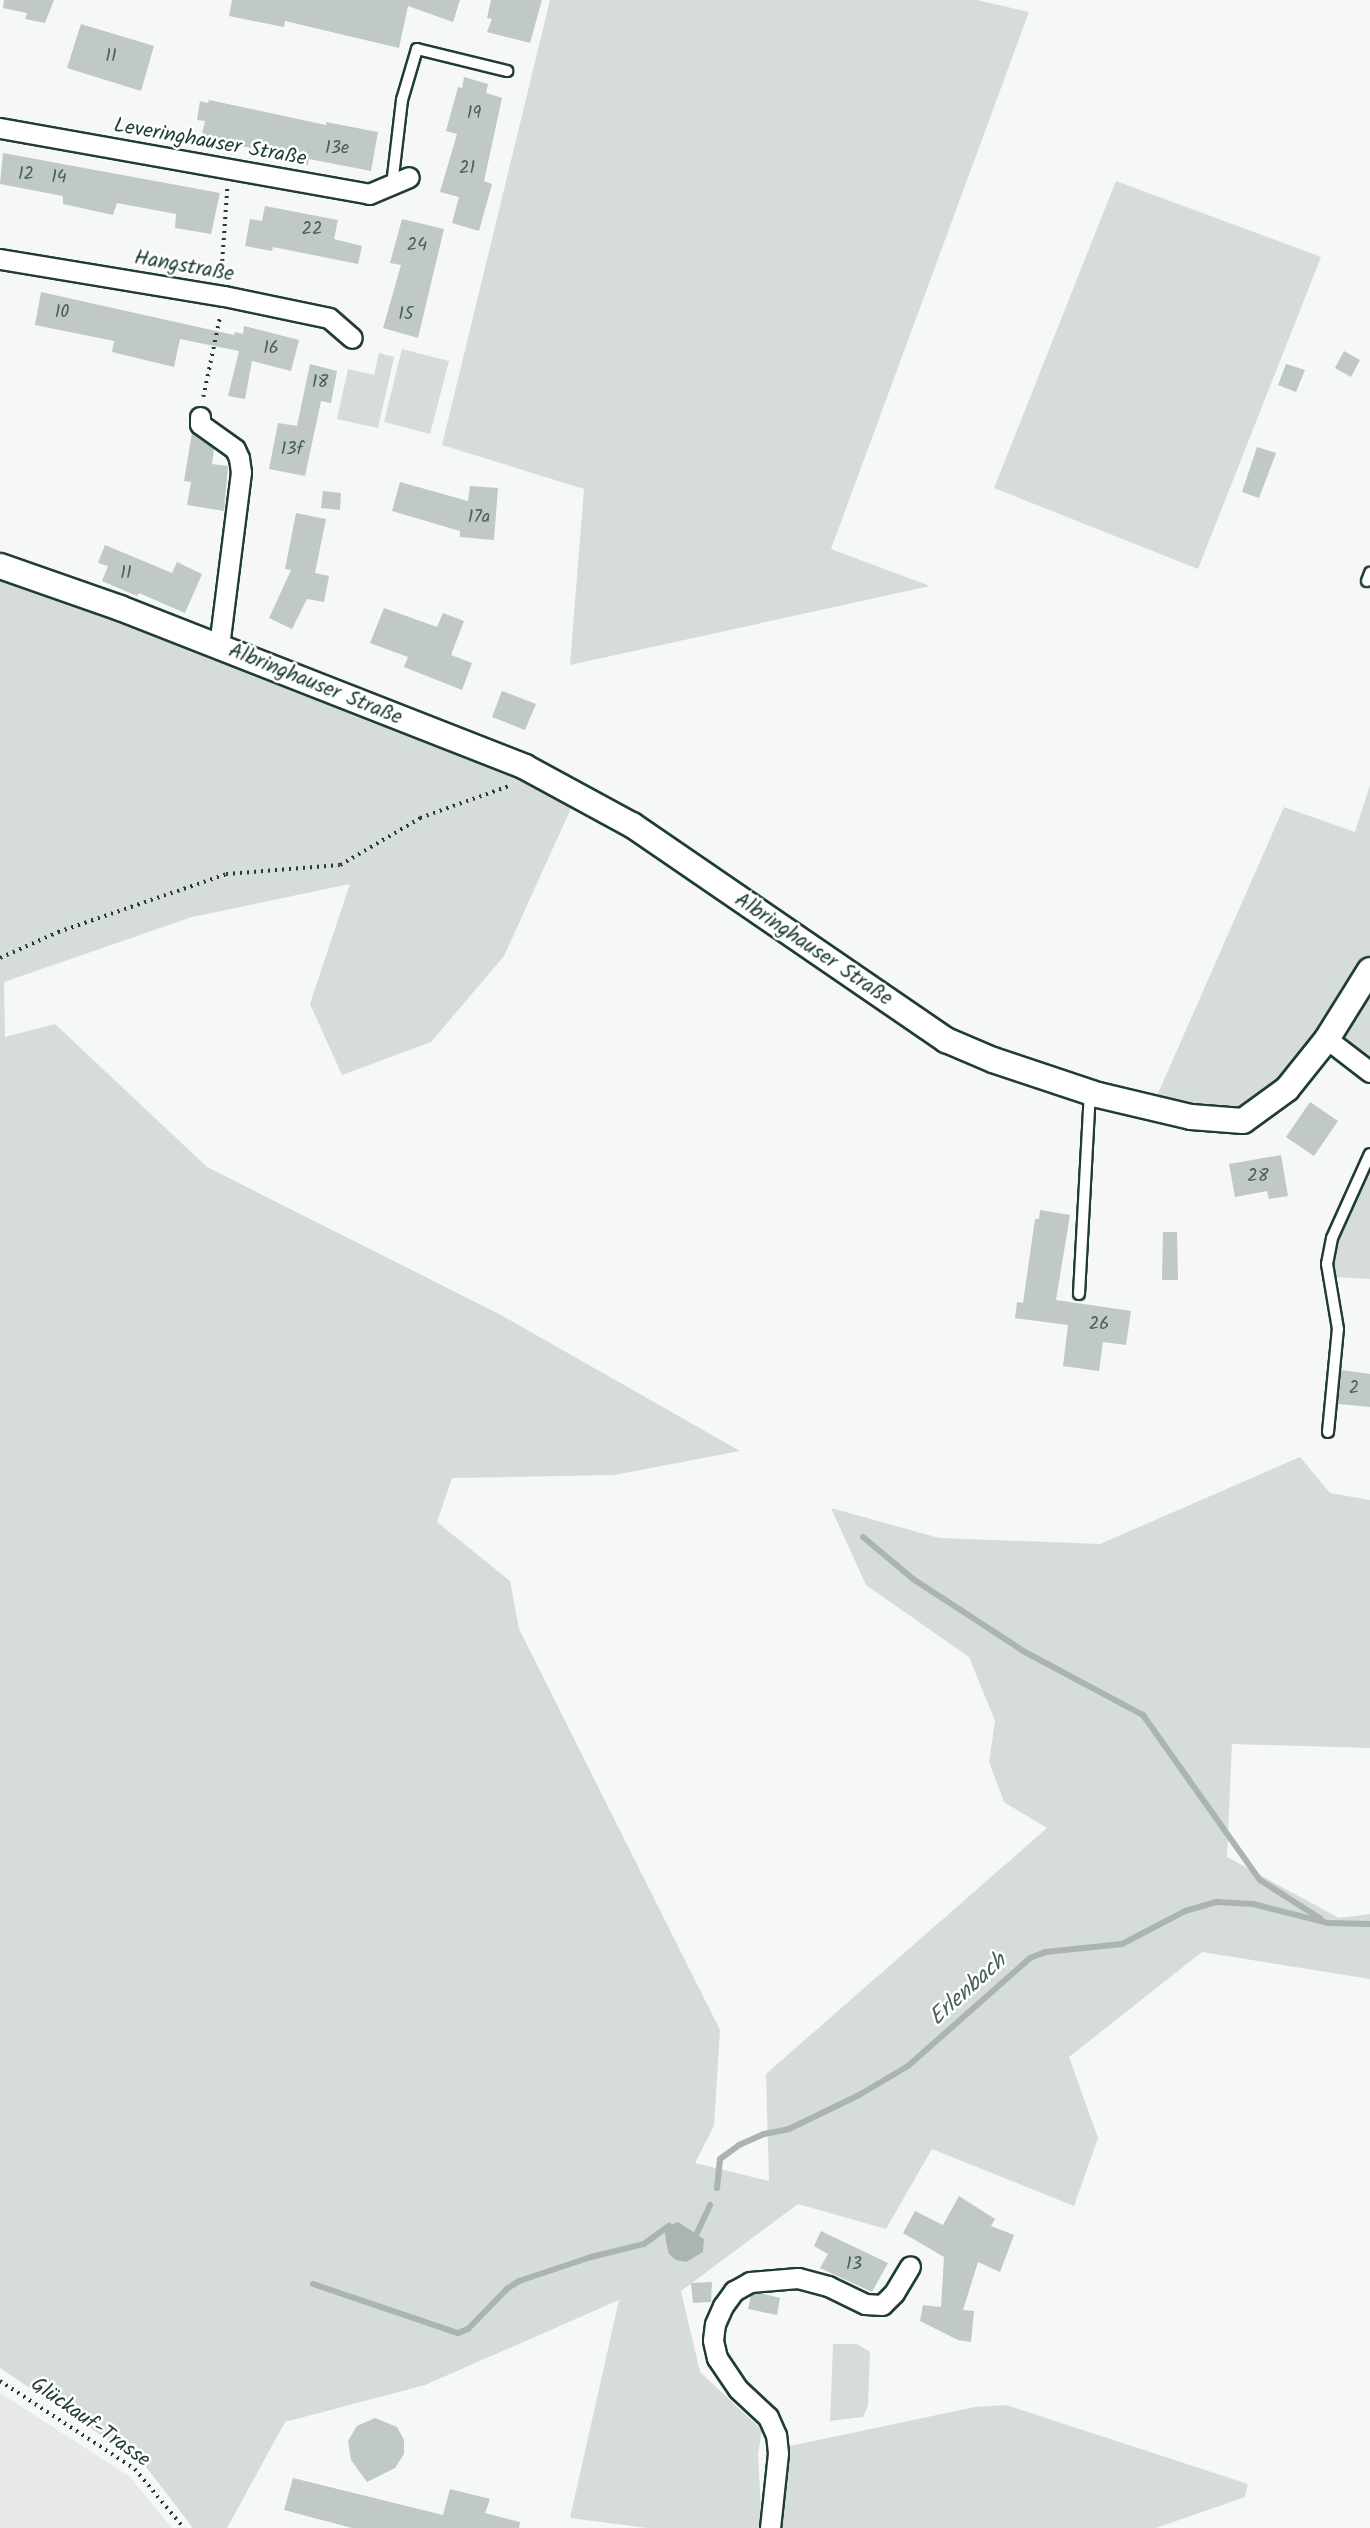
<!DOCTYPE html>
<html>
<head>
<meta charset="utf-8">
<style>
  body { margin:0 }
  #map { position:relative; width:1370px; height:2528px; overflow:hidden; background:#f6f7f7; font-family:Kalam,sans-serif }
  div>[style] { position:absolute }
  [style*='--x'] { left:calc(var(--x)*1px); top:calc(var(--y)*1px); width:calc(var(--w)*1px); rotate:calc(var(--a)*1deg) }
  .built>* { inset:0; background:#e6e9e8 }
  .green>* { inset:0; background:#d6dcdb }
  .water>* { inset:0; background:#aab5b1 }
  .stream>* { height:6px; margin:-3px; padding:0 3px; transform-origin:3px; border-radius:3px; background:#aab5b1 }
  .building>* { inset:0; background:#c0c9c6 }
  .path>* { height:3.5px; margin-top:-1.75px; transform-origin:0; background:repeating-linear-gradient(90deg,#1f3d34 0 2px,transparent 0 7px) }
  .roads { filter:drop-shadow(2px 0 #1f3d34) drop-shadow(-2px 0 #1f3d34) drop-shadow(0 2px #1f3d34) drop-shadow(0 -2px #1f3d34) }
  .service>* { height:10px; margin:-5px; padding:0 5px; transform-origin:5px; border-radius:5px; background:#fff }
  .minor>* { height:19px; margin:-9.5px; padding:0 9.5px; transform-origin:9.5px; border-radius:9.5px; background:#fff }
  .tertiary>* { height:24px; margin:-12px; padding:0 12px; transform-origin:12px; border-radius:12px; background:#fff }
  span { translate:-50% -50%; white-space:nowrap; text-align:center; line-height:1.15; -webkit-text-stroke:5px #fff; paint-order:stroke }
  .number-label { font-size:18px; color:#476058 }
  .number-label span { -webkit-text-stroke-width:0 }
  .street-label { font-size:21px; color:#1f3d34 }
  .water-label { font-size:23px; color:#49615a; font-style:italic }
</style>
</head>
<body>
<div id="map">
  <div class="built">
    <div style="clip-path:polygon(0 2393px,129px 2476px,172px 2528px,0 2528px)"></div>
  </div>
  <div class="green">
    <div style="clip-path:polygon(550px 0,977px 0,1029px 12px,831px 549px,930px 586px,570px 665px,584px 489px,442px 445px)"></div>
    <div style="clip-path:polygon(1116px 181px,1321px 257px,1198px 569px,994px 488px)"></div>
    <div style="clip-path:polygon(402px 349px,449px 361px,430px 434px,384px 422px)"></div>
    <div style="clip-path:polygon(379px 353px,394px 357px,378px 428px,337px 419px,348px 369px,374px 375px)"></div>
    <div style="clip-path:polygon(0 579px,143px 628px,495px 761px,573px 804px,504px 956px,431px 1042px,342px 1075px,310px 1004px,350px 884px,192px 917px,4px 982px,5px 1037px,55px 1024px,207px 1167px,499px 1314px,740px 1451px,614px 1475px,452px 1478px,437px 1522px,510px 1581px,519px 1629px,720px 2030px,714px 2126px,695px 2163px,769px 2181px,766px 2074px,1047px 1828px,1004px 1802px,989px 1762px,995px 1721px,969px 1657px,866px 1585px,831px 1508px,939px 1538px,1100px 1544px,1300px 1457px,1330px 1493px,1370px 1500px,1370px 1748px,1232px 1744px,1227px 1857px,1339px 1918px,1370px 1914px,1370px 1979px,1202px 1952px,1069px 2057px,1098px 2138px,1074px 2206px,932px 2149px,886px 2229px,798px 2204px,681px 2291px,700px 2372px,762px 2430px,758px 2454px,762px 2528px,647px 2528px,570px 2518px,619px 2300px,425px 2385px,285px 2422px,227px 2528px,193px 2528px,143px 2463px,0 2368px)"></div>
    <div style="clip-path:polygon(1370px 785px,1370px 1064px,1320px 1030px,1280px 1084px,1245px 1110px,1222px 1111px,1156px 1098px,1284px 807px,1355px 832px)"></div>
    <div style="clip-path:polygon(1370px 1170px,1370px 1279px,1335px 1277px,1334px 1263px,1338px 1240px)"></div>
    <div style="clip-path:polygon(833px 2344px,857px 2344px,870px 2352px,868px 2406px,863px 2417px,830px 2421px)"></div>
    <div style="clip-path:polygon(1006px 2405px,1248px 2484px,1245px 2497px,1156px 2528px,776px 2528px,785px 2447px,975px 2407px)"></div>
  </div>
  <div class="water">
    <div style="clip-path:polygon(678px 2222px,704px 2239px,703px 2252px,686px 2262px,676px 2260px,669px 2254px,666px 2242px,665px 2232px,669px 2226px)"></div>
  </div>
  <div class="stream">
    <div style="--x:863;--y:1537;--w:65;--a:40"></div>
    <div style="--x:913;--y:1579;--w:134;--a:33.1"></div>
    <div style="--x:1025;--y:1652;--w:134;--a:28.1"></div>
    <div style="--x:1143;--y:1715;--w:202;--a:54.7"></div>
    <div style="--x:1260;--y:1880;--w:72;--a:32.6"></div>
    <div style="--x:717;--y:2188;--w:29;--a:-84"></div>
    <div style="--x:720;--y:2159;--w:24;--a:-36"></div>
    <div style="--x:739;--y:2145;--w:27;--a:-24"></div>
    <div style="--x:764;--y:2134;--w:25;--a:-11"></div>
    <div style="--x:789;--y:2129;--w:78;--a:-25.9"></div>
    <div style="--x:859;--y:2095;--w:57;--a:-30.6"></div>
    <div style="--x:908;--y:2066;--w:163;--a:-41.5"></div>
    <div style="--x:1030;--y:1958;--w:17;--a:-21"></div>
    <div style="--x:1046;--y:1952;--w:76;--a:-6"></div>
    <div style="--x:1122;--y:1944;--w:71;--a:-27.6"></div>
    <div style="--x:1185;--y:1911;--w:33;--a:-16"></div>
    <div style="--x:1217;--y:1902;--w:36;--a:3"></div>
    <div style="--x:1253;--y:1904;--w:77;--a:14.2"></div>
    <div style="--x:1328;--y:1923;--w:42;--a:1.4"></div>
    <div style="--x:697;--y:2233;--w:31;--a:-65"></div>
    <div style="--x:313;--y:2284;--w:153;--a:18.7"></div>
    <div style="--x:458;--y:2333;--w:11;--a:-22"></div>
    <div style="--x:468;--y:2329;--w:57;--a:-45.7"></div>
    <div style="--x:508;--y:2288;--w:13;--a:-32"></div>
    <div style="--x:519;--y:2281;--w:76;--a:-18.4"></div>
    <div style="--x:591;--y:2257;--w:55;--a:-13.8"></div>
    <div style="--x:644;--y:2244;--w:31;--a:-36"></div>
  </div>
  <div class="building">
    <div style="clip-path:polygon(4px 0,54px 0,45px 23px,25px 19px,27px 13px,3px 8px)"></div>
    <div style="clip-path:polygon(232px 0,460px 0,453px 22px,408px 6px,399px 48px,285px 21px,284px 27px,229px 16px)"></div>
    <div style="clip-path:polygon(491px 0,542px 0,530px 43px,487px 32px,492px 19px,487px 18px)"></div>
    <div style="clip-path:polygon(81px 24px,154px 46px,141px 91px,67px 68px)"></div>
    <div style="clip-path:polygon(464px 77px,488px 84px,486px 93px,502px 98px,484px 181px,492px 184px,479px 231px,452px 223px,459px 197px,440px 192px,457px 134px,446px 131px,458px 87px,462px 88px)"></div>
    <div style="clip-path:polygon(209px 100px,326px 125px,326px 122px,378px 132px,371px 171px,309px 159px,308px 165px,262px 155px,263px 150px,201px 139px,205px 121px,197px 120px,200px 101px,208px 103px)"></div>
    <div style="clip-path:polygon(3px 153px,220px 193px,211px 234px,175px 228px,176px 214px,117px 203px,113px 215px,63px 204px,63px 196px,0 184px)"></div>
    <div style="clip-path:polygon(265px 206px,338px 220px,334px 239px,362px 246px,358px 264px,273px 247px,272px 251px,245px 246px,250px 219px,262px 221px)"></div>
    <div style="clip-path:polygon(402px 219px,444px 229px,418px 338px,383px 328px,401px 265px,390px 263px)"></div>
    <div style="clip-path:polygon(41px 292px,234px 335px,235px 332px,243px 334px,244px 326px,299px 340px,291px 371px,252px 361px,245px 399px,228px 396px,239px 351px,180px 339px,174px 367px,112px 352px,114px 341px,35px 325px)"></div>
    <div style="clip-path:polygon(1344px 351px,1360px 360px,1351px 377px,1335px 368px)"></div>
    <div style="clip-path:polygon(310px 364px,337px 371px,331px 403px,321px 401px,305px 476px,269px 469px,278px 423px,297px 426px)"></div>
    <div style="clip-path:polygon(1286px 364px,1305px 370px,1296px 392px,1278px 385px)"></div>
    <div style="clip-path:polygon(192px 433px,214px 449px,212px 464px,228px 466px,224px 511px,187px 505px,191px 482px,184px 481px)"></div>
    <div style="clip-path:polygon(1257px 447px,1276px 453px,1259px 498px,1242px 492px)"></div>
    <div style="clip-path:polygon(400px 482px,468px 501px,470px 486px,498px 488px,494px 540px,460px 537px,460px 531px,392px 511px)"></div>
    <div style="clip-path:polygon(323px 491px,341px 493px,340px 510px,321px 508px)"></div>
    <div style="clip-path:polygon(296px 513px,326px 519px,315px 573px,329px 576px,324px 602px,307px 599px,292px 629px,269px 618px,291px 570px,285px 569px)"></div>
    <div style="clip-path:polygon(105px 545px,172px 573px,177px 562px,202px 574px,185px 613px,139px 593px,137px 596px,102px 581px,108px 566px,98px 563px)"></div>
    <div style="clip-path:polygon(384px 608px,437px 627px,443px 613px,464px 621px,451px 655px,472px 663px,462px 690px,404px 667px,408px 657px,370px 643px)"></div>
    <div style="clip-path:polygon(502px 691px,536px 704px,525px 730px,492px 717px)"></div>
    <div style="clip-path:polygon(1310px 1102px,1338px 1121px,1314px 1156px,1286px 1137px)"></div>
    <div style="clip-path:polygon(1281px 1155px,1288px 1196px,1269px 1199px,1267px 1191px,1235px 1197px,1229px 1164px)"></div>
    <div style="clip-path:polygon(1040px 1210px,1070px 1215px,1056px 1300px,1131px 1311px,1126px 1345px,1103px 1342px,1099px 1371px,1063px 1366px,1068px 1325px,1015px 1318px,1017px 1302px,1023px 1303px,1035px 1219px,1039px 1219px)"></div>
    <div style="clip-path:polygon(1163px 1232px,1177px 1232px,1178px 1280px,1162px 1280px)"></div>
    <div style="clip-path:polygon(1341px 1370px,1370px 1374px,1370px 1407px,1338px 1404px)"></div>
    <div style="clip-path:polygon(959px 2196px,995px 2219px,991px 2226px,1014px 2235px,1000px 2272px,978px 2262px,963px 2310px,974px 2311px,971px 2342px,958px 2340px,920px 2321px,923px 2305px,941px 2307px,944px 2257px,903px 2233px,915px 2211px,943px 2225px)"></div>
    <div style="clip-path:polygon(821px 2231px,888px 2263px,872px 2292px,820px 2268px,828px 2254px,814px 2246px)"></div>
    <div style="clip-path:polygon(712px 2282px,711px 2302px,693px 2303px,691px 2283px)"></div>
    <div style="clip-path:polygon(760px 2293px,780px 2298px,777px 2315px,748px 2309px,751px 2295px)"></div>
    <div style="clip-path:polygon(375px 2418px,397px 2427px,404px 2440px,404px 2454px,395px 2468px,367px 2482px,351px 2460px,348px 2441px,357px 2426px)"></div>
    <div style="clip-path:polygon(293px 2478px,443px 2515px,450px 2489px,490px 2499px,485px 2513px,520px 2522px,519px 2528px,352px 2528px,284px 2510px)"></div>
  </div>
  <div class="path">
    <div style="--x:221;--y:275;--w:86;--a:-86"></div>
    <div style="--x:203;--y:397;--w:83;--a:-78.1"></div>
    <div style="--x:0;--y:958;--w:64;--a:-24.1"></div>
    <div style="--x:58;--y:932;--w:178;--a:-19"></div>
    <div style="--x:226;--y:874;--w:114;--a:-4.5"></div>
    <div style="--x:340;--y:865;--w:93;--a:-30.4"></div>
    <div style="--x:420;--y:818;--w:95;--a:-19.8"></div>
    <div style="--x:0;--y:2381;--w:161;--a:33.1"></div>
    <div style="--x:135;--y:2469;--w:77;--a:50.3"></div>
  </div>
  <div class="roads">
    <div class="service">
      <div style="--x:392;--y:185;--w:86;--a:-83.3"></div>
      <div style="--x:402;--y:100;--w:53;--a:-73.6"></div>
      <div style="--x:417;--y:49;--w:93;--a:13.7"></div>
      <div style="--x:1367;--y:581;--w:9;--a:-69"></div>
      <div style="--x:1079;--y:1294;--w:201;--a:-86.9"></div>
      <div style="--x:1328;--y:1432;--w:103;--a:-84.5"></div>
      <div style="--x:1338;--y:1329;--w:66;--a:-99.6"></div>
      <div style="--x:1327;--y:1264;--w:26;--a:-79"></div>
      <div style="--x:1332;--y:1238;--w:92;--a:-65.7"></div>
    </div>
    <div class="minor">
      <div style="--x:0;--y:128;--w:375;--a:10.1"></div>
      <div style="--x:369;--y:194;--w:43;--a:-23"></div>
      <div style="--x:0;--y:259;--w:227;--a:9.4"></div>
      <div style="--x:224;--y:296;--w:107;--a:11.8"></div>
      <div style="--x:329;--y:318;--w:30;--a:41"></div>
      <div style="--x:200;--y:417;--w:7;--a:90"></div>
      <div style="--x:200;--y:424;--w:43;--a:35.5"></div>
      <div style="--x:235;--y:449;--w:10;--a:66"></div>
      <div style="--x:239;--y:458;--w:14;--a:82"></div>
      <div style="--x:241;--y:472;--w:176;--a:97.2"></div>
      <div style="--x:1327;--y:1039;--w:54;--a:37.5"></div>
      <div style="--x:770;--y:2528;--w:75;--a:-83.9"></div>
      <div style="--x:778;--y:2453;--w:18;--a:-96"></div>
      <div style="--x:776;--y:2435;--w:20;--a:-114"></div>
      <div style="--x:768;--y:2417;--w:41;--a:-137"></div>
      <div style="--x:738;--y:2389;--w:37;--a:-124"></div>
      <div style="--x:717;--y:2358;--w:18;--a:-103"></div>
      <div style="--x:713;--y:2340;--w:16;--a:-83"></div>
      <div style="--x:715;--y:2324;--w:20;--a:-66"></div>
      <div style="--x:723;--y:2306;--w:19;--a:-54"></div>
      <div style="--x:734;--y:2291;--w:18;--a:-29"></div>
      <div style="--x:750;--y:2282;--w:48;--a:-4.8"></div>
      <div style="--x:798;--y:2278;--w:31;--a:15"></div>
      <div style="--x:828;--y:2286;--w:41;--a:25.9"></div>
      <div style="--x:865;--y:2304;--w:17;--a:3"></div>
      <div style="--x:882;--y:2305;--w:17;--a:-45"></div>
      <div style="--x:894;--y:2293;--w:31;--a:-59"></div>
    </div>
    <div class="tertiary">
      <div style="--x:0;--y:566;--w:127;--a:19.3"></div>
      <div style="--x:120;--y:608;--w:435;--a:21.4"></div>
      <div style="--x:525;--y:767;--w:122;--a:28.5"></div>
      <div style="--x:632;--y:825;--w:381;--a:34.4"></div>
      <div style="--x:946;--y:1040;--w:51;--a:23.1"></div>
      <div style="--x:993;--y:1060;--w:111;--a:18.4"></div>
      <div style="--x:1098;--y:1095;--w:96;--a:13.3"></div>
      <div style="--x:1191;--y:1117;--w:52;--a:4.4"></div>
      <div style="--x:1243;--y:1121;--w:54;--a:-36"></div>
      <div style="--x:1287;--y:1089;--w:64;--a:-51.3"></div>
      <div style="--x:1327;--y:1039;--w:81;--a:-58.1"></div>
    </div>
  </div>
  <div class="number-label">
    <span style="left:111px;top:57px">11</span>
    <span style="left:474px;top:114px">19</span>
    <span style="left:337px;top:149px">13e</span>
    <span style="left:467px;top:169px">21</span>
    <span style="left:26px;top:175px">12</span>
    <span style="left:59px;top:178px">14</span>
    <span style="left:312px;top:230px">22</span>
    <span style="left:417px;top:246px">24</span>
    <span style="left:62px;top:313px">10</span>
    <span style="left:406px;top:315px">15</span>
    <span style="left:271px;top:349px">16</span>
    <span style="left:320px;top:383px">18</span>
    <span style="left:292px;top:450px">13f</span>
    <span style="left:479px;top:518px">17a</span>
    <span style="left:126px;top:574px">11</span>
    <span style="left:1258px;top:1177px">28</span>
    <span style="left:1099px;top:1325px">26</span>
    <span style="left:1354px;top:1389px">2</span>
    <span style="left:854px;top:2265px">13</span>
  </div>
  <div class="street-label">
    <span style="left:210px;top:143px;rotate:10deg">Leveringhauser Straße</span>
    <span style="left:184px;top:267px;rotate:10deg">Hangstraße</span>
    <span style="left:315px;top:685px;rotate:22deg">Albringhauser Straße</span>
    <span style="left:813px;top:950px;rotate:34deg">Albringhauser Straße</span>
    <span style="left:90px;top:2423px;rotate:35deg">Glückauf-Trasse</span>
  </div>
  <div class="water-label">
    <span style="left:968px;top:1990px;rotate:-42deg">Erlenbach</span>
  </div>
</div>
</body>
</html>
